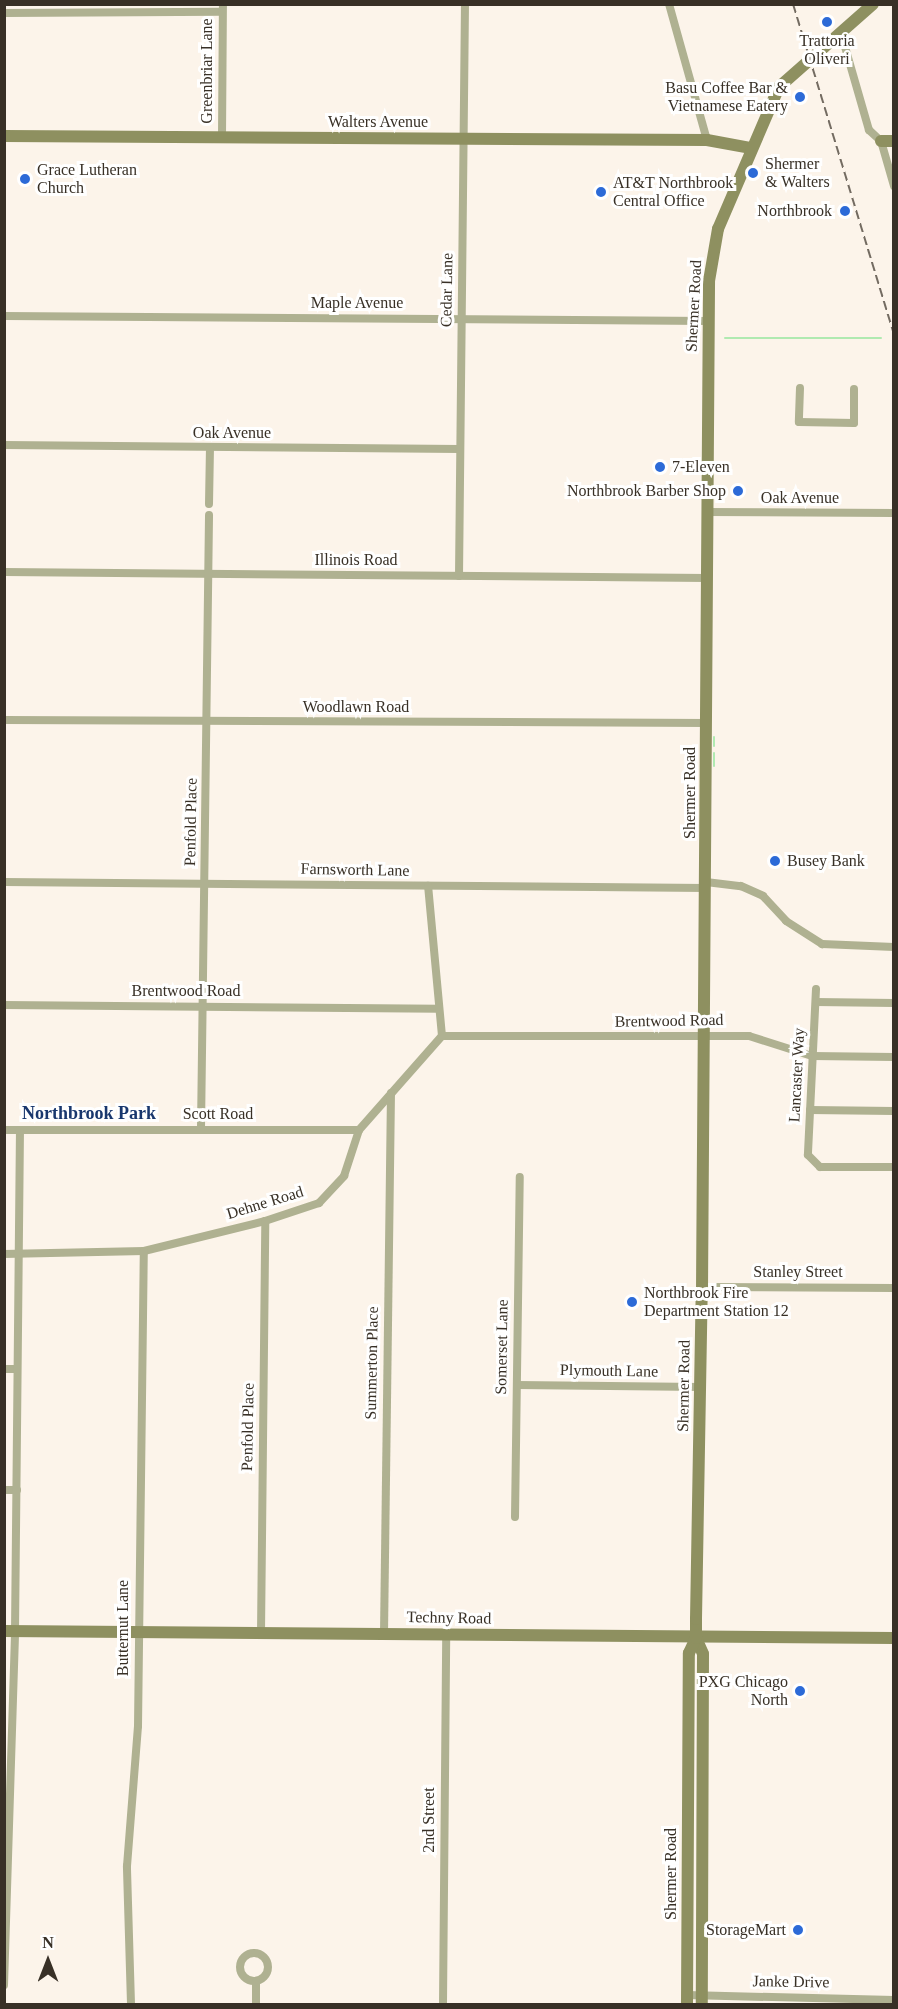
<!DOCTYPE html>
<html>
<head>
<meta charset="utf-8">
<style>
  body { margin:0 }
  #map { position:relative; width:898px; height:2009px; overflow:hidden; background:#fcf4ea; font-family:Georgia,serif }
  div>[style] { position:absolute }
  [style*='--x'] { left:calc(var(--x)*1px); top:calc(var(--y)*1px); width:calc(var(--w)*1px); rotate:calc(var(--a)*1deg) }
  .stream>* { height:2px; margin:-1px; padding:0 1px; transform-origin:1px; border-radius:1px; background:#b0eab1 }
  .street>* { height:8px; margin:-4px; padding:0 4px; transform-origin:4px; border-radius:4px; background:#afb191 }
  .street>.ring { margin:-4px; padding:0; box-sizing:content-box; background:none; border:8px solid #afb191; border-radius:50% }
  .secondary>* { height:12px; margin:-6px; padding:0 6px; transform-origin:6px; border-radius:6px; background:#8e9060 }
  .rail>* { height:2px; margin-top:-1px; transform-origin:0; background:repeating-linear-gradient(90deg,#736b61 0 9px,transparent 0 13.5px) }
  .dots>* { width:16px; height:16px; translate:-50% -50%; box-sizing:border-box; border:3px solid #fff; border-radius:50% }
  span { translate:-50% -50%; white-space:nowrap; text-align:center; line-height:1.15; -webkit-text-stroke:6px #fff; paint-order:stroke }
  .poi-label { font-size:16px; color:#383026 }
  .right { translate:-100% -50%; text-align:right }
  .left { translate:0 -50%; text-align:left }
  .street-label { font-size:16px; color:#383026 }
  .neighbourhood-label { font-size:18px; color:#19376d; font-weight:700 }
  .frame { position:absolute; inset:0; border:6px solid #383026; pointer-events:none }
  .north { position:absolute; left:18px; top:1931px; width:60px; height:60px; -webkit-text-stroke:4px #fff; paint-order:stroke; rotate:0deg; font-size:16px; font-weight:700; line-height:24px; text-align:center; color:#383026 }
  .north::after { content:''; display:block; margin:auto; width:21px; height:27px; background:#383026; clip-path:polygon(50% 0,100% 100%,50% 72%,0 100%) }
</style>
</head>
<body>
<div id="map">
  <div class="stream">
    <div style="--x:725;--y:338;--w:156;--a:0"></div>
    <div style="--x:714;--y:737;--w:9;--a:90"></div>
    <div style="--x:714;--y:753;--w:13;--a:90"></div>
  </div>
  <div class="street">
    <div style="--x:669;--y:4;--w:141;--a:74.4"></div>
    <div style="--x:4;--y:13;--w:218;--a:-0.3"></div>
    <div style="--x:841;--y:33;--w:101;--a:73.9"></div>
    <div style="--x:869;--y:130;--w:16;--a:43"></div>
    <div style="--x:881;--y:141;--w:47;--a:73.9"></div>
    <div style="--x:222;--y:137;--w:133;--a:-89.6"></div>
    <div style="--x:4;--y:316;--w:704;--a:0.41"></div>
    <div style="--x:800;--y:388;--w:34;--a:92"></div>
    <div style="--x:799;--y:422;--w:55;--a:1"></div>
    <div style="--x:854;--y:423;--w:34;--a:-90"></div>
    <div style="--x:4;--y:445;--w:456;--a:0.5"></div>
    <div style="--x:209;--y:504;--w:56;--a:-89"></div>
    <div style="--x:707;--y:512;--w:187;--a:0.3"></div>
    <div style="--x:4;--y:572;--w:703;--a:0.49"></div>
    <div style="--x:459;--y:576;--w:572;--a:-89.4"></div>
    <div style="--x:4;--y:720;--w:703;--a:0.24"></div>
    <div style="--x:4;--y:882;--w:702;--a:0.49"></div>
    <div style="--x:706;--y:882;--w:35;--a:7"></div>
    <div style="--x:741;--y:886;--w:24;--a:24"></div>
    <div style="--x:763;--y:896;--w:34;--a:47"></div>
    <div style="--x:786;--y:921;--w:43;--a:32.6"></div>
    <div style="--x:822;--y:944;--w:72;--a:2.4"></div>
    <div style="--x:816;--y:989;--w:166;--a:92.8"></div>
    <div style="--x:808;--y:1155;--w:17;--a:45"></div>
    <div style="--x:820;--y:1167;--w:74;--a:0"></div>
    <div style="--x:816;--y:1002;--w:78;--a:0.7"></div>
    <div style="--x:4;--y:1005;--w:435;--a:0.5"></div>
    <div style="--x:442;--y:1036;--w:307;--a:0"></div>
    <div style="--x:749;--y:1036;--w:66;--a:17.6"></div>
    <div style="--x:812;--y:1056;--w:82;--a:0.7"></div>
    <div style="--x:810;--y:1110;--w:84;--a:0.7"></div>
    <div style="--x:201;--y:1128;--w:613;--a:-89.25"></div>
    <div style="--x:4;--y:1130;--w:355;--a:0"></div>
    <div style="--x:4;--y:1254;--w:140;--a:-1.2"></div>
    <div style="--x:144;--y:1251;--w:125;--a:-13.9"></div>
    <div style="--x:265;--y:1221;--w:57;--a:-18.4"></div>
    <div style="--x:319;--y:1203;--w:37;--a:-47"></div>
    <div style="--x:344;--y:1176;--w:48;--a:-71.9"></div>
    <div style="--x:359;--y:1130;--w:125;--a:-48.6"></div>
    <div style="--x:442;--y:1036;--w:151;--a:-95.3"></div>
    <div style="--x:702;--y:1287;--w:192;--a:0.3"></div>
    <div style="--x:4;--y:1369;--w:13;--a:0"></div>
    <div style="--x:517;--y:1385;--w:184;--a:0.6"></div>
    <div style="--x:4;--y:1490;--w:13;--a:0"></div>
    <div style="--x:515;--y:1517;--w:340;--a:-89.2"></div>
    <div style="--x:261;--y:1633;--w:412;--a:-89.4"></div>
    <div style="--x:384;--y:1634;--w:541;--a:-89.26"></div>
    <div class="ring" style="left:240px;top:1953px;width:20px;height:20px"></div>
    <div style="--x:256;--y:1981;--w:23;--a:90"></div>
    <div style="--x:4;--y:1985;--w:354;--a:-88.2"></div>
    <div style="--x:15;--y:1631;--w:501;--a:-89.43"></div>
    <div style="--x:687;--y:1995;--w:207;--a:1.4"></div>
    <div style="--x:131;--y:2004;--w:138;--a:-91.7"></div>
    <div style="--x:127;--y:1866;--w:140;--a:-85.5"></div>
    <div style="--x:138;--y:1726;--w:475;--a:-89.3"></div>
    <div style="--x:443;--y:2004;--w:369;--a:-89.5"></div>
  </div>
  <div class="secondary">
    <div style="--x:4;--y:136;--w:703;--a:0.33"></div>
    <div style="--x:707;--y:140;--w:45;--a:10.3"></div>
    <div style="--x:881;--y:141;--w:13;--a:0"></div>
    <div style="--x:4;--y:1631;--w:890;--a:0.45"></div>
    <div style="--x:696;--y:1638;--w:17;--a:66"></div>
    <div style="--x:703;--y:1654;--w:350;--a:90.2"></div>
    <div style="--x:687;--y:2004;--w:351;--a:-89.7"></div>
    <div style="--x:689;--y:1653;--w:17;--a:-65"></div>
    <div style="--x:696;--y:1638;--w:19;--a:-90"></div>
    <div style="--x:696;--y:1619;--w:329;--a:-89"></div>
    <div style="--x:702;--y:1290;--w:1009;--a:-89.6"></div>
    <div style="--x:709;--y:281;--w:53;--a:-80.2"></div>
    <div style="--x:718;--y:229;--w:155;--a:-66.8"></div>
    <div style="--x:779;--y:87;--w:125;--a:-41.4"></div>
  </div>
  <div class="rail">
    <div style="--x:793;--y:4;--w:345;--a:73"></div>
  </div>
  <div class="dots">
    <div style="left:827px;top:22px;background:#2c6ad7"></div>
    <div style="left:800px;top:97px;background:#2c6ad7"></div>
    <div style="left:753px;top:173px;background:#2c6ad7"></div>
    <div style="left:25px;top:179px;background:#2c6ad7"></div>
    <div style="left:601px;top:192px;background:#2c6ad7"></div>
    <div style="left:845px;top:211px;background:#2c6ad7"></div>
    <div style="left:660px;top:467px;background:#2c6ad7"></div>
    <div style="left:738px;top:491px;background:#2c6ad7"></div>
    <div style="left:775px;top:861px;background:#2c6ad7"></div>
    <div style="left:632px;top:1302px;background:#2c6ad7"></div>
    <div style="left:800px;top:1691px;background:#2c6ad7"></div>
    <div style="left:798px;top:1930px;background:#2c6ad7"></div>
  </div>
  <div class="poi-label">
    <span style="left:827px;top:50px">Trattoria<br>Oliveri</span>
    <span class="right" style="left:788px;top:97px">Basu Coffee Bar &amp;<br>Vietnamese Eatery</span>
    <span class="left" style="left:765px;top:173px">Shermer<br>&amp; Walters</span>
    <span class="left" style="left:37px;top:179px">Grace Lutheran<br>Church</span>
    <span class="left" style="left:613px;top:192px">AT&amp;T Northbrook<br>Central Office</span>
    <span class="right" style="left:832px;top:211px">Northbrook</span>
    <span class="left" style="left:672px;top:467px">7-Eleven</span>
    <span class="right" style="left:726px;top:491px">Northbrook Barber Shop</span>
    <span class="left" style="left:787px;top:861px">Busey Bank</span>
    <span class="left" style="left:644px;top:1302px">Northbrook Fire<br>Department Station 12</span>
    <span class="right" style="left:788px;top:1691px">PXG Chicago<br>North</span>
    <span class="right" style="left:786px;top:1930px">StorageMart</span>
  </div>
  <div class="street-label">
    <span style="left:207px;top:71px;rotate:-90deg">Greenbriar Lane</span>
    <span style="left:378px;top:122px">Walters Avenue</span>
    <span style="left:447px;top:290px;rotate:-89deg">Cedar Lane</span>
    <span style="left:357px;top:303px">Maple Avenue</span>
    <span style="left:694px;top:306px;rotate:-87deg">Shermer Road</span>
    <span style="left:232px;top:433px">Oak Avenue</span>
    <span style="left:800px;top:498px">Oak Avenue</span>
    <span style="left:356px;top:560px">Illinois Road</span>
    <span style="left:356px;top:707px">Woodlawn Road</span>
    <span style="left:690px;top:793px;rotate:-90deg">Shermer Road</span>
    <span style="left:191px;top:822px;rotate:-89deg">Penfold Place</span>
    <span style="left:355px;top:870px;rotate:1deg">Farnsworth Lane</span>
    <span style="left:186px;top:991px">Brentwood Road</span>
    <span style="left:669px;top:1021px;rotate:-1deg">Brentwood Road</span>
    <span style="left:797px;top:1075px;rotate:-87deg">Lancaster Way</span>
    <span style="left:218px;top:1114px">Scott Road</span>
    <span style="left:265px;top:1203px;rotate:-17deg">Dehne Road</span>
    <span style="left:798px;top:1272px">Stanley Street</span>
    <span style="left:502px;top:1347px;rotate:-89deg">Somerset Lane</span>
    <span style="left:372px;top:1363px;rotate:-89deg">Summerton Place</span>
    <span style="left:609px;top:1371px;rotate:1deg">Plymouth Lane</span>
    <span style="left:684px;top:1386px;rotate:-89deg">Shermer Road</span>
    <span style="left:248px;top:1427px;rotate:-89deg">Penfold Place</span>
    <span style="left:449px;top:1618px;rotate:1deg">Techny Road</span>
    <span style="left:123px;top:1628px;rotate:-90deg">Butternut Lane</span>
    <span style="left:429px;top:1820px;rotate:-90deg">2nd Street</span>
    <span style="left:671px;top:1874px;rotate:-90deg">Shermer Road</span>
    <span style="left:791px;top:1982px;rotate:1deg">Janke Drive</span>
  </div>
  <div class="neighbourhood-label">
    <span style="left:89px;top:1113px">Northbrook Park</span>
  </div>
  <div class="frame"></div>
  <div class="north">N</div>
</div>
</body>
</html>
